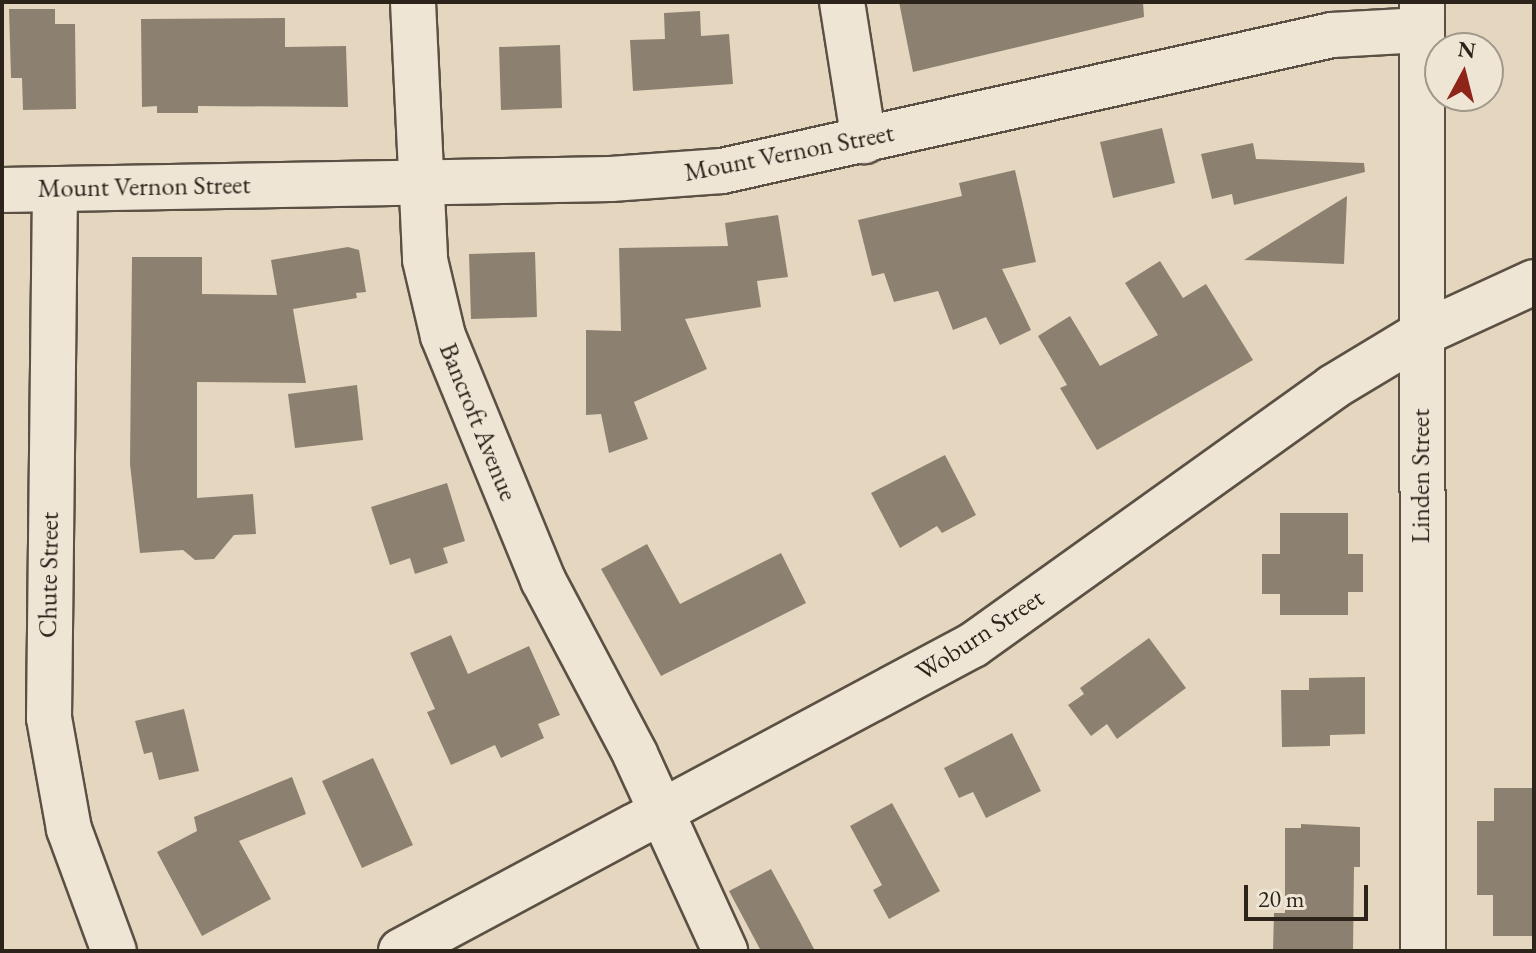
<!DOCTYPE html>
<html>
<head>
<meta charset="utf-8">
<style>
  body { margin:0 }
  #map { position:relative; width:1536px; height:953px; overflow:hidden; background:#e5d7bf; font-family:"EB Garamond",serif }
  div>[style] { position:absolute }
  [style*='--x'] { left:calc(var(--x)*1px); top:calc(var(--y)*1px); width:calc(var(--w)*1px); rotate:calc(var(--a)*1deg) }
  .building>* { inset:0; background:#8c8170 }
  .roads { filter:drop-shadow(2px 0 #5a5144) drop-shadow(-2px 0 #5a5144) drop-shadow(0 2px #5a5144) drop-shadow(0 -2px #5a5144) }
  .minor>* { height:44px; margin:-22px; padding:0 22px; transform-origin:22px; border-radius:22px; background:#eee5d5 }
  span { translate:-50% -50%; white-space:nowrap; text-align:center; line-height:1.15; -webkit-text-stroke:8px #eee5d5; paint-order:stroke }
  .street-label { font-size:26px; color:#2c241b }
  .frame { position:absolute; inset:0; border:4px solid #2c241b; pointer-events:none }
  .north { position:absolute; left:1424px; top:32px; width:80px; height:80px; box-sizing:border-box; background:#eee5d5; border:2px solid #a0988b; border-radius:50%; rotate:7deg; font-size:22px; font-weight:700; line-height:32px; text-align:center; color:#2c241b }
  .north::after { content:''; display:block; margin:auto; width:28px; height:36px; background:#8f2418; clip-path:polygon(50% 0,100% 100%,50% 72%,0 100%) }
  .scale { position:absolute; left:1244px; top:885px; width:124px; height:36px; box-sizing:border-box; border:4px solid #2c241b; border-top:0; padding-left:10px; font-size:24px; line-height:28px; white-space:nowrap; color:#2c241b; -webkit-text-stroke:6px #eee5d5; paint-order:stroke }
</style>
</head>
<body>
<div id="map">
  <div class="building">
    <div style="clip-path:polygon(899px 2px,1143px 2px,1144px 17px,913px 72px)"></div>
    <div style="clip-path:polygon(9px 9px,55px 9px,55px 24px,75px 24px,76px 109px,23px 110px,22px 78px,11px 78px)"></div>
    <div style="clip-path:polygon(700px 11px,701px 36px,729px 34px,733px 84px,633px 91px,630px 40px,665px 39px,664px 13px)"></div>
    <div style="clip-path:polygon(285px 18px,285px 47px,346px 46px,348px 107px,198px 106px,198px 113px,157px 113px,157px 106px,142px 107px,141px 19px)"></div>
    <div style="clip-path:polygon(560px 45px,562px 108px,501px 110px,499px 47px)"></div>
    <div style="clip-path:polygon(1162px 128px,1175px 183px,1113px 198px,1100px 142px)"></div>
    <div style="clip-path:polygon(1253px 143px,1256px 159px,1364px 163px,1365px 172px,1234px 205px,1232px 194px,1212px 199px,1201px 154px)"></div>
    <div style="clip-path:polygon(1015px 170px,1036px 262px,1002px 269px,1031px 330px,1000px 345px,986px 317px,953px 330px,938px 291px,894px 302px,884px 273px,872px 276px,858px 220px,962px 196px,959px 183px)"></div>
    <div style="clip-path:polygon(1347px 196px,1344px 264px,1244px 260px)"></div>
    <div style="clip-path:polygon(778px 215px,788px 277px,757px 281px,761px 307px,685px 319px,707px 369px,634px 402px,648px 439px,609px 453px,601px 414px,586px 415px,586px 330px,621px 331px,619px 248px,728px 246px,725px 223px)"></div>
    <div style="clip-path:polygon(348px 247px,359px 250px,366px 292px,356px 293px,357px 298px,293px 309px,306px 383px,197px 382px,197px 498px,253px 494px,256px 534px,234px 535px,214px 559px,195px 560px,183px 550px,140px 553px,130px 464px,132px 257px,202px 257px,202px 294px,277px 295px,271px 260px)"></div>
    <div style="clip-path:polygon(535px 252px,537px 317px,471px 319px,469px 254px)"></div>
    <div style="clip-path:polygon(1160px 261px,1183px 298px,1206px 284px,1253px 360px,1097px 450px,1060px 388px,1067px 385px,1038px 336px,1070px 316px,1100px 366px,1158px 335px,1125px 283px)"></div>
    <div style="clip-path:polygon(357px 385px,363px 440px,295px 448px,288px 394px)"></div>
    <div style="clip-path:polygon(945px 455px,976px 515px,942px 533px,937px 526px,900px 548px,871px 493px)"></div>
    <div style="clip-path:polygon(447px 483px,465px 541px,443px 548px,448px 563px,415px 574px,410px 558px,390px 565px,371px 507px)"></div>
    <div style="clip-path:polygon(1280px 513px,1348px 513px,1348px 554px,1363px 554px,1363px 592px,1348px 592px,1348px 615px,1280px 615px,1280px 594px,1262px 594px,1262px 554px,1280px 554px)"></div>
    <div style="clip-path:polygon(647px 544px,680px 604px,781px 553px,806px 603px,661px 676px,601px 569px)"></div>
    <div style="clip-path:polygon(451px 635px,468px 674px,529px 646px,560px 715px,538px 724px,544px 738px,501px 758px,495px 745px,451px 765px,427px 712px,435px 709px,410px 653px)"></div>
    <div style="clip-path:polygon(1149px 638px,1186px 688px,1117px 739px,1107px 724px,1091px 736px,1068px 705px,1084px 694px,1080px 688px)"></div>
    <div style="clip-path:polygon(1365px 677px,1365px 734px,1330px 735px,1330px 746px,1282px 747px,1281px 690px,1309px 690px,1309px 678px)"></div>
    <div style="clip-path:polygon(184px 709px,199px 771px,159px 780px,152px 752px,144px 754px,135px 721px)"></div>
    <div style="clip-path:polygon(1012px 733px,1041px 791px,986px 818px,973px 792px,959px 798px,944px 768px)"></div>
    <div style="clip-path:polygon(373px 758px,413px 845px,362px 868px,322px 781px)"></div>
    <div style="clip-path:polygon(292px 777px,306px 814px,239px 841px,271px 899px,202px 936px,157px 852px,197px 831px,194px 817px)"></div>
    <div style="clip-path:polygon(1494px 788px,1534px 788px,1534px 936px,1493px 936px,1493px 895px,1477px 895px,1477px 821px,1494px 821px)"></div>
    <div style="clip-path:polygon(892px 803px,940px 891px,889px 919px,873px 890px,882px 885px,850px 826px)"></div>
    <div style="clip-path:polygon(1301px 824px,1360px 827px,1360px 867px,1354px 867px,1353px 951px,1273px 951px,1274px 913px,1285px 913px,1285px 828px,1301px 828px)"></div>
    <div style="clip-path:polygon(771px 869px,801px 924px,815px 951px,761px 951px,729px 891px)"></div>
  </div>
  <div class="roads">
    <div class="minor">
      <div style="--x:413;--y:2;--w:258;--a:87.3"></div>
      <div style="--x:425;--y:260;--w:78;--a:76.7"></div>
      <div style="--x:443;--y:336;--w:264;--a:67.7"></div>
      <div style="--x:543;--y:580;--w:197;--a:62.1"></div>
      <div style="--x:635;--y:754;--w:217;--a:65.4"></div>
      <div style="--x:842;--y:2;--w:141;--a:81"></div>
      <div style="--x:1422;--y:2;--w:949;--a:89.94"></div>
      <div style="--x:55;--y:189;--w:529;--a:90.65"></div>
      <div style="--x:49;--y:718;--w:113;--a:79.8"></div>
      <div style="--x:69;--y:829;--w:130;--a:69.8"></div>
      <div style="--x:2;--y:190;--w:609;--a:-1.03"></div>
      <div style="--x:611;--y:179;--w:111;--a:-4.1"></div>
      <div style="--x:722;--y:171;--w:625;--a:-12.57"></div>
      <div style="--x:1332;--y:35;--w:90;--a:-3.2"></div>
      <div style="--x:401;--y:951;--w:649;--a:-28.15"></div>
      <div style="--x:973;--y:645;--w:443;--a:-35.6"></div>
      <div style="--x:1333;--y:387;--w:103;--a:-31.1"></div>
      <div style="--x:1421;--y:334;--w:124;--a:-24.7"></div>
    </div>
  </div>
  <div class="street-label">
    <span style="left:789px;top:153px;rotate:-11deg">Mount Vernon Street</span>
    <span style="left:144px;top:187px;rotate:-1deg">Mount Vernon Street</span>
    <span style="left:478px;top:422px;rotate:68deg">Bancroft Avenue</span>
    <span style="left:1421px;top:476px;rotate:-90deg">Linden Street</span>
    <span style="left:49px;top:575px;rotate:-89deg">Chute Street</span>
    <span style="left:980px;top:635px;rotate:-33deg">Woburn Street</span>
  </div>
  <div class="frame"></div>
  <div class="north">N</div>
  <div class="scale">20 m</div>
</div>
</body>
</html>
